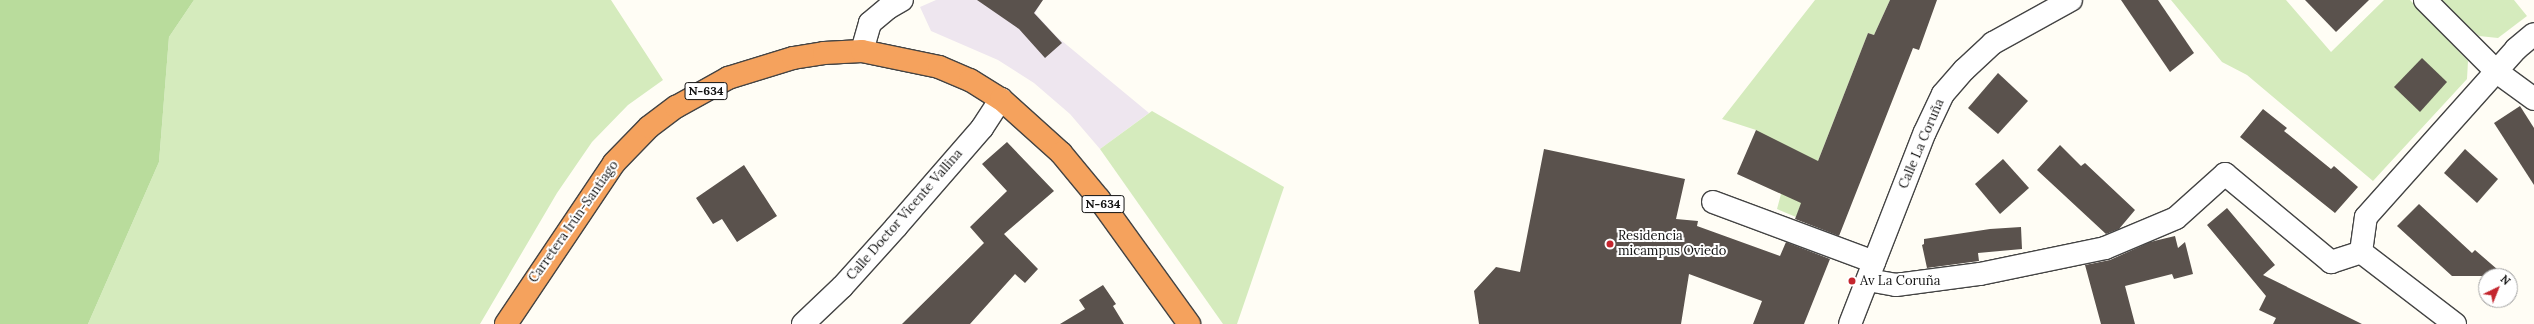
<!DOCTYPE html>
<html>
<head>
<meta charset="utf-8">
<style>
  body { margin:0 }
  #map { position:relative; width:2534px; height:324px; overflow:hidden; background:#fffdf5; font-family:Lora,serif }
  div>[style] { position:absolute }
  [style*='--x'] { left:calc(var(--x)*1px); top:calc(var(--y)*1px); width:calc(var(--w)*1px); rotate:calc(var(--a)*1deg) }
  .industrial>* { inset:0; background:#eee6ef }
  .green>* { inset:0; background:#d5ebbd }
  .forest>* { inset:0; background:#b9dc9c }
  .building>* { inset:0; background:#5a524d }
  .roads { filter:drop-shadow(1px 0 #444) drop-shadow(-1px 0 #444) drop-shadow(0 1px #444) drop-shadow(0 -1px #444) }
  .minor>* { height:22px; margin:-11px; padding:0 11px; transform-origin:11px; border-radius:11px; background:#fff }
  .highway>* { height:22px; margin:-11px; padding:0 11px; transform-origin:11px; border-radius:11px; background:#f5a25d }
  .dots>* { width:11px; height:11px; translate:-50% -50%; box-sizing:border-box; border:2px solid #fff; border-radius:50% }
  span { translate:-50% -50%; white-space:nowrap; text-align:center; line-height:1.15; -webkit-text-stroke:4px #fff; paint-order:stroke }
  .shield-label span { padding:1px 3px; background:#fff; border:1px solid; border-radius:3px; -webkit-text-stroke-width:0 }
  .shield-label { font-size:12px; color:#111; font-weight:700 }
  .street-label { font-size:13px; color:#111 }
  .poi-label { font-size:13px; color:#111 }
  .left { translate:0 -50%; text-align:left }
  .north { position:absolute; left:2478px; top:268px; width:40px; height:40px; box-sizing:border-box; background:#fff; border:1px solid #a0a0a0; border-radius:50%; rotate:43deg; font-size:11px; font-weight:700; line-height:16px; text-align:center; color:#111 }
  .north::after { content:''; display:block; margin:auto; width:14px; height:18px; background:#c4262e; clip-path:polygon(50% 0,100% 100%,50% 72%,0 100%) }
</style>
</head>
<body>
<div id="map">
  <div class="industrial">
    <div style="clip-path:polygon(936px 0,1036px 0,1041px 3px,1035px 13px,1056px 36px,1149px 113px,1100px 149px,1070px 114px,1034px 83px,998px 60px,931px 31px,920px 7px)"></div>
  </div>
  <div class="green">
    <div style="clip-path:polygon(194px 0,611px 0,663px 80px,628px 105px,592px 142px,557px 193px,480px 324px,88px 324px,159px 162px,169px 37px)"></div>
    <div style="clip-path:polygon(1815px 0,1890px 0,1874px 35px,1868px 33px,1796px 217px,1777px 209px,1781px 194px,1756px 130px,1722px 119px)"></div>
    <div style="clip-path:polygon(2171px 0,2286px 0,2331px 52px,2384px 0,2410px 0,2468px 61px,2467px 79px,2373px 181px,2247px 75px,2222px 62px)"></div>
    <div style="clip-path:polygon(2438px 0,2514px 0,2527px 16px,2498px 38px,2479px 36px)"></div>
    <div style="clip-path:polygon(1152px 111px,1284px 187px,1237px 324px,1223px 324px,1100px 149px)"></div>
  </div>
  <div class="forest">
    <div style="clip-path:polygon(0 0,194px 0,169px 37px,159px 162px,88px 324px,0 324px)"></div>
  </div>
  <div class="building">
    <div style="clip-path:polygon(977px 0,1043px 0,1034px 13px,1062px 43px,1045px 58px,1019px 29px)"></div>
    <div style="clip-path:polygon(1890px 0,1937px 0,1919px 50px,1913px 48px,1839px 236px,1795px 219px,1801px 203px,1737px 174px,1756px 130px,1818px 161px,1868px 33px,1874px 35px)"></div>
    <div style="clip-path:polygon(2121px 0,2158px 0,2194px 53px,2170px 72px)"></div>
    <div style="clip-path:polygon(2305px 0,2369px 0,2336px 32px)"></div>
    <div style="clip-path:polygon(2422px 58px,2447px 82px,2420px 112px,2394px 87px)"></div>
    <div style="clip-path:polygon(1998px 73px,2028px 101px,1998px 134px,1968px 108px)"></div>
    <div style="clip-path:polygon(2520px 106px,2534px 128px,2534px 185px,2494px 123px)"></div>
    <div style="clip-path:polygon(2263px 109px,2287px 128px,2284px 131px,2331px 169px,2334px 166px,2358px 187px,2335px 213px,2240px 137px)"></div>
    <div style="clip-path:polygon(1007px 142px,1054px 191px,1004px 234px,1038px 269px,1025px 283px,1015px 274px,970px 324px,902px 324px,984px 243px,970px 227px,1007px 191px,982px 164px)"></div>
    <div style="clip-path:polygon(2060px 145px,2081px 166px,2085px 163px,2135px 210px,2119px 229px,2106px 234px,2037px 170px)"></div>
    <div style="clip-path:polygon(1544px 149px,1685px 179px,1676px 219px,1698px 221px,1697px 226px,1780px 256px,1786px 242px,1830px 259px,1804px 324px,1753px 324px,1762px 301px,1689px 274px,1681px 324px,1479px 324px,1474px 291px,1496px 267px,1520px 272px)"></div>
    <div style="clip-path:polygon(2465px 149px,2498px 179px,2477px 203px,2444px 173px)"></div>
    <div style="clip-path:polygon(2003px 159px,2029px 188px,2000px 214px,1975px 184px)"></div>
    <div style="clip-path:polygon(744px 165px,777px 216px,737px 242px,722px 219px,713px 224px,696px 198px)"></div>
    <div style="clip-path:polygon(2419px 204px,2472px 253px,2475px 250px,2505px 276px,2452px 276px,2397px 226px)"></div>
    <div style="clip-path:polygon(2227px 208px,2275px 265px,2263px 275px,2362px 324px,2273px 324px,2276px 318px,2259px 310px,2266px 296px,2207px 225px)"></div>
    <div style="clip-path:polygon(2021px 227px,2022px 249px,1978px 253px,1979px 261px,1927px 268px,1922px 245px,1924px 244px,1924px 239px,1990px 229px)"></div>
    <div style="clip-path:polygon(2175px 236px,2178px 248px,2185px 242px,2193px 274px,2174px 279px,2172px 274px,2125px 286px,2135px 324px,2101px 324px,2085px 265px,2110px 260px,2150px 242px)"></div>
    <div style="clip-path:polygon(1103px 285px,1116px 304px,1113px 306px,1124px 324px,1060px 324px,1085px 309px,1079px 300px)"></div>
  </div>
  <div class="roads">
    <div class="minor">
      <div style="--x:2425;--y:0;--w:102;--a:45"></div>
      <div style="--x:2497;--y:72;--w:46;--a:36.1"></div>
      <div style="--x:862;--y:51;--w:29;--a:-74"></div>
      <div style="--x:870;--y:23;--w:23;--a:-40"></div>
      <div style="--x:888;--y:8;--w:16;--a:-30"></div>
      <div style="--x:1713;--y:202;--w:172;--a:20.4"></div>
      <div style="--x:1868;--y:280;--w:28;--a:10"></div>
      <div style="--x:1896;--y:285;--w:85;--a:-7.5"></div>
      <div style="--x:1980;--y:274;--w:128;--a:-11.7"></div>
      <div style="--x:2105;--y:248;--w:77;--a:-22.9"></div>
      <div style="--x:2176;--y:218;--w:66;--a:-41.9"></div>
      <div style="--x:2225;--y:174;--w:138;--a:39.7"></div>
      <div style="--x:2331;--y:262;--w:32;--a:-18"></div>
      <div style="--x:803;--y:324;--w:54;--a:-43.5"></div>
      <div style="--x:842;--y:287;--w:81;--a:-48"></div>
      <div style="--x:896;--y:227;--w:131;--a:-49"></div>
      <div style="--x:982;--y:128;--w:35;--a:-57"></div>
      <div style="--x:1850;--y:324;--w:206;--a:-68.7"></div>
      <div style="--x:1925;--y:132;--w:42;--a:-64.7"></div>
      <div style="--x:1943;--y:94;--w:32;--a:-49"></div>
      <div style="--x:1964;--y:70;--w:40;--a:-43"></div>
      <div style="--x:1993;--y:43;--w:89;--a:-28.9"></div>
      <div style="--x:2455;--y:324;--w:118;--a:-142.5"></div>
      <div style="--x:2361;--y:252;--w:35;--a:-82"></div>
      <div style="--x:2366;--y:217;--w:225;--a:-48.2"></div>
      <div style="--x:2516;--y:49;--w:23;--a:-40"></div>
    </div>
    <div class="highway">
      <div style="--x:506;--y:324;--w:194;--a:-56.1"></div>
      <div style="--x:614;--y:163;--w:50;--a:-45.8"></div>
      <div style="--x:649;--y:127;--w:34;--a:-37"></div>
      <div style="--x:676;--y:107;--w:60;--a:-29.1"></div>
      <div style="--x:728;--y:78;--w:68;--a:-17.1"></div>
      <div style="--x:793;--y:58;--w:31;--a:-9"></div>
      <div style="--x:824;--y:53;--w:38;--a:-3"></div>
      <div style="--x:862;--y:51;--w:79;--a:11.7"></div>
      <div style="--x:939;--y:67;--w:34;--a:23"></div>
      <div style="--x:970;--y:80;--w:36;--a:32"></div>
      <div style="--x:1001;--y:99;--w:81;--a:42"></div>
      <div style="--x:1061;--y:153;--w:60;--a:50.4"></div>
      <div style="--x:1099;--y:199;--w:154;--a:54.2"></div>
    </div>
  </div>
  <div class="dots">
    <div style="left:1610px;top:244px;background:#c4262e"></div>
    <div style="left:1852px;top:281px;background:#c4262e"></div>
  </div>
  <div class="shield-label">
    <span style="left:706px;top:91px">N-634</span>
    <span style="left:1103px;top:204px">N-634</span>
  </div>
  <div class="street-label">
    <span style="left:1922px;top:144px;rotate:-67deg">Calle La Coruña</span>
    <span style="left:905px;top:215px;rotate:-49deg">Calle Doctor Vicente Vallina</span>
    <span style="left:574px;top:222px;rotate:-55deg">Carretera Irún-Santiago</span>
  </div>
  <div class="poi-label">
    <span class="left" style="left:1618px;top:244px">Residencia<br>micampus Oviedo</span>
    <span class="left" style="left:1860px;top:281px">Av La Coruña</span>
  </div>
  <div class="north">N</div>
</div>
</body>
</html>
